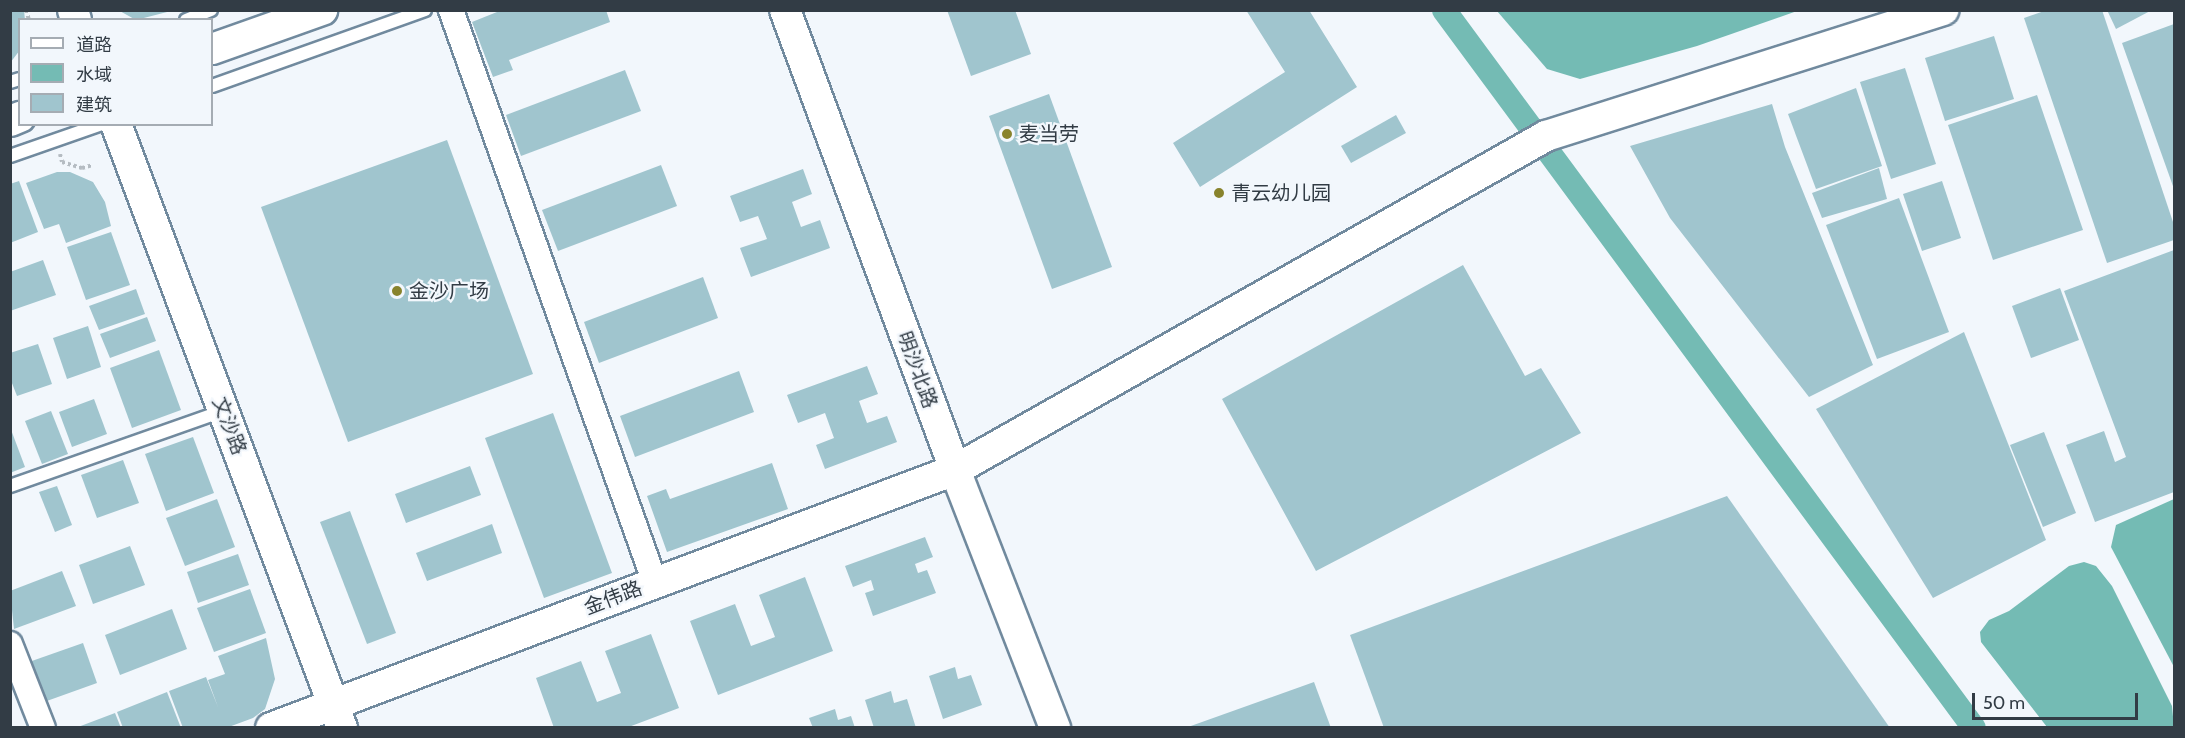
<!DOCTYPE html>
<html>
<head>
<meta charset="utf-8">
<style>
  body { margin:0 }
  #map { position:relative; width:2185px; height:738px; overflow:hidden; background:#f2f7fc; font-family:Cabin,"Noto Sans SC",sans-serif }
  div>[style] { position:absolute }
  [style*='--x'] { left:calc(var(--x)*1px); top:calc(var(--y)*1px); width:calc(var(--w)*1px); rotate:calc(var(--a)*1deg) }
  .water>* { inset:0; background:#74bbb4 }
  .canal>* { height:24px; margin:-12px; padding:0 12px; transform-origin:12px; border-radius:12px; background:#74bbb4 }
  .building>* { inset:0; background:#a0c5ce }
  .path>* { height:4px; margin-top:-2px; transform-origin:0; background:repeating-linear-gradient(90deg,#b5bcc2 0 3px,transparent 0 6px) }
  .roads { filter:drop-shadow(2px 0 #718a9e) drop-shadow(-2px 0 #718a9e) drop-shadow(0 2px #718a9e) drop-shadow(0 -2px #718a9e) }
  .service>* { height:12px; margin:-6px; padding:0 6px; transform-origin:6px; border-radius:6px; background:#fff }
  .minor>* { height:24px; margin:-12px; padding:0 12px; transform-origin:12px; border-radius:12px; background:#fff }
  .tertiary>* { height:30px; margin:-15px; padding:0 15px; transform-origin:15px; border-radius:15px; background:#fff }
  .dots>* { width:16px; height:16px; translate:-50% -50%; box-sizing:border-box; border:3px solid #f2f7fc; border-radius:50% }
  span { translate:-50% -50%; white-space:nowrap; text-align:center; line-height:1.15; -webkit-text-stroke:4.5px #f2f7fc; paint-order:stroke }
  .poi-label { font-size:20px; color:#323c45 }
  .left { translate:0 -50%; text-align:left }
  .street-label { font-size:20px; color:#323c45 }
  .frame { position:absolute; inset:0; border:12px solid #323c45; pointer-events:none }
  .legend { position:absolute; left:18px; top:18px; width:195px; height:108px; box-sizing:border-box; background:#f2f7fc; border:2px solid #a5acb3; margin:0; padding:8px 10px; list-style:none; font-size:18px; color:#323c45 }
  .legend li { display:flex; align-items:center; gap:12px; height:30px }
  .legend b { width:30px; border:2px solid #a5acb3 }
  .scale { position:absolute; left:1972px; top:693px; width:166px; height:27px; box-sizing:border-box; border:3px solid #323c45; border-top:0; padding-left:8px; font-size:18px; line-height:21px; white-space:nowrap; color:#323c45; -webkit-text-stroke:4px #f2f7fc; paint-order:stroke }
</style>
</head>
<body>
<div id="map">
  <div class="water">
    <div style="clip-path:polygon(1497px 11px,1797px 11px,1697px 46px,1580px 79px,1547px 69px)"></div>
    <div style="clip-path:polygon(2174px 499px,2174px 667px,2111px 547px,2116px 525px)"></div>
    <div style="clip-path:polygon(2084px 562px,2096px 566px,2112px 586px,2172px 706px,2174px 727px,2047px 727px,1981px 642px,1980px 632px,1989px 620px,2009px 611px,2069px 566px)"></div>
  </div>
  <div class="canal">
    <div style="--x:1444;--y:10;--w:892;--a:53.57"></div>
  </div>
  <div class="building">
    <div style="clip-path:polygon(24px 10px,25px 20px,20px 20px,20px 50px,10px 63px,10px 12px)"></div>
    <div style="clip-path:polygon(118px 10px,171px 10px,171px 11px,136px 20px)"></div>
    <div style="clip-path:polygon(502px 10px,606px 10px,610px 22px,509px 60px,513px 70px,493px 77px,472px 22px)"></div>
    <div style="clip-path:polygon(947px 10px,1015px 10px,1031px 54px,971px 76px)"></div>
    <div style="clip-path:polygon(1246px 10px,1309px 10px,1357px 87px,1200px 187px,1173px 143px,1285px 72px)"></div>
    <div style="clip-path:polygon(2047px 10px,2102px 10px,2174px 225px,2174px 240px,2107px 263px,2024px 18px)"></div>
    <div style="clip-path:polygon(2107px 10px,2152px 10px,2116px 29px)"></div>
    <div style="clip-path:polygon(2174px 24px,2174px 189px,2122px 43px)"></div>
    <div style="clip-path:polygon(1994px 36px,2014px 99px,1945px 121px,1925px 58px)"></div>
    <div style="clip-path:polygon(1905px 68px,1936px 164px,1891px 179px,1860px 82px)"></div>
    <div style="clip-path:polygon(625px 70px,641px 111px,521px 156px,506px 115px)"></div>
    <div style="clip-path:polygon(1856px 88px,1882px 166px,1816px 189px,1788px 114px)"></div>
    <div style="clip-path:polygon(1049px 94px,1112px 267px,1052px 289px,989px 116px)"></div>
    <div style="clip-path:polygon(2037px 95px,2083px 230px,1993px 260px,1948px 125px)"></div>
    <div style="clip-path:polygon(1772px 104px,1785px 147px,1873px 365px,1809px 397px,1670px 218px,1630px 146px)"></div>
    <div style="clip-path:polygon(1396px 115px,1406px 133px,1351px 163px,1341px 146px)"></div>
    <div style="clip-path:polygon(447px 140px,533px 374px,348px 442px,261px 207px)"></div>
    <div style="clip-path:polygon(661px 165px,677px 206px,558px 251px,542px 210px)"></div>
    <div style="clip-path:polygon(1879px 168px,1887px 199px,1822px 218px,1812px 193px)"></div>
    <div style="clip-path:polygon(803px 169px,812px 194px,792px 202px,801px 227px,820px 220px,830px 248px,751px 277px,740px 248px,767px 239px,758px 216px,740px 222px,730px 196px)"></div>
    <div style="clip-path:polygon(57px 172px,70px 172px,93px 182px,105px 202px,111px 226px,66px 243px,59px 224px,44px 229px,26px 183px)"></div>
    <div style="clip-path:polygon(19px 181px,38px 232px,10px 243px,10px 184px)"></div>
    <div style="clip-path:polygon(1942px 181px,1961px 238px,1922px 251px,1903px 194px)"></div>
    <div style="clip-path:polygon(1899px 198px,1949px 332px,1877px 359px,1826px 225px)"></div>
    <div style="clip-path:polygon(111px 232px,130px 285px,86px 300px,67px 247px)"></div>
    <div style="clip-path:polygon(2174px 250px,2174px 492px,2095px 522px,2066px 445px,2104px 431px,2115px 462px,2126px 457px,2064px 291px)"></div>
    <div style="clip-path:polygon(43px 260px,56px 295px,10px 311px,10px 272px)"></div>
    <div style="clip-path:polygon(1463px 265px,1525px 376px,1541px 368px,1581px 433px,1316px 571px,1222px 399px)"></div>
    <div style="clip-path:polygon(703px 277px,718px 318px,599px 363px,584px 322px)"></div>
    <div style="clip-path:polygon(2060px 288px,2079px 340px,2031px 358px,2012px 306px)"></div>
    <div style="clip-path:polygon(136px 289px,145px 314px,99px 330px,89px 306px)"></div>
    <div style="clip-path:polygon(147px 317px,156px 341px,110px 358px,100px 334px)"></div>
    <div style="clip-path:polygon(88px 326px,101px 367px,67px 379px,53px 338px)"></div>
    <div style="clip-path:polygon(1964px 332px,2046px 540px,1933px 598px,1816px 409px)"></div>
    <div style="clip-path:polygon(38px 344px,52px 384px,17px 396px,10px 378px,10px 353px)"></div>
    <div style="clip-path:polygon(159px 350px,181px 410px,132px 428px,110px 368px)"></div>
    <div style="clip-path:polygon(867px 366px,878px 394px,859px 401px,867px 423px,887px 416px,897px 442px,825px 469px,816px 445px,834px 438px,825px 413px,798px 423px,787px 395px)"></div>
    <div style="clip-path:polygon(739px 371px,754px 412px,635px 457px,620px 416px)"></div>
    <div style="clip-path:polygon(94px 399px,107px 434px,72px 447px,59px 412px)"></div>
    <div style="clip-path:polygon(51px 411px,68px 454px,42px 464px,25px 421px)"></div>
    <div style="clip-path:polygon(553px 413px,612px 573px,544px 598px,485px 438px)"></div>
    <div style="clip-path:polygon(10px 427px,25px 467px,10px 473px)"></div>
    <div style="clip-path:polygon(2044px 432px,2076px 513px,2043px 527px,2010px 445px)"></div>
    <div style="clip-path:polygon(193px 437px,214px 493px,166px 511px,145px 454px)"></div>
    <div style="clip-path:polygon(123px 460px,139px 503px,97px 518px,81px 475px)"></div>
    <div style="clip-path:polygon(772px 463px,788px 509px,667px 552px,647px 496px,666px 489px,670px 499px)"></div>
    <div style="clip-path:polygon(470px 466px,481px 495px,406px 523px,395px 494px)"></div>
    <div style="clip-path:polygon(57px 486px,72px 525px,55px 532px,39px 492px)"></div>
    <div style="clip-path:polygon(1727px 496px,1890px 728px,1384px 728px,1350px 635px)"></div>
    <div style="clip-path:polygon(217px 499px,235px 547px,185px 566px,166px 518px)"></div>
    <div style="clip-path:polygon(350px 511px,396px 633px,367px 644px,320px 522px)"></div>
    <div style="clip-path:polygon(492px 524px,502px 553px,427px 581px,416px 553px)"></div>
    <div style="clip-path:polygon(925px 537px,933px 557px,915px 564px,918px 573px,927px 570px,936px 593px,873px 616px,865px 593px,874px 590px,871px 580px,853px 587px,845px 566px)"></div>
    <div style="clip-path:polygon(130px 546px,145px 585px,93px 604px,79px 565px)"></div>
    <div style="clip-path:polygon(238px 554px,249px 585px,198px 603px,187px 572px)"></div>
    <div style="clip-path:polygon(62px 571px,76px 606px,14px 629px,10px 591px)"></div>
    <div style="clip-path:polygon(805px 577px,833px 651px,718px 695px,690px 621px,735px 604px,751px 646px,775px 637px,759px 595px)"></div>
    <div style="clip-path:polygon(250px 589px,266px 633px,214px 652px,197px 608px)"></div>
    <div style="clip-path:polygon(172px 609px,187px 649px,120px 675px,105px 635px)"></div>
    <div style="clip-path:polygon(651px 634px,679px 708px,626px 728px,554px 728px,536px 678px,581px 661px,597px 702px,621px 693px,605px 651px)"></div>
    <div style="clip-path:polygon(266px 638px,275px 679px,265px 709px,253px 718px,226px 728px,183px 728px,169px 691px,206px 677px,218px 707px,208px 680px,225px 674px,218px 656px)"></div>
    <div style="clip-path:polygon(83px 643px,97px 683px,44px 702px,29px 662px)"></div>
    <div style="clip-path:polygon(955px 667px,958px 679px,971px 675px,982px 705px,943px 719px,929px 676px)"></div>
    <div style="clip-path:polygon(1314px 682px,1331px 728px,1188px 728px,1188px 727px)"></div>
    <div style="clip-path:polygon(891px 691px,894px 703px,907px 699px,916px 728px,874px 728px,865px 700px)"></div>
    <div style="clip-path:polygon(167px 692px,181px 728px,123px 728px,117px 712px)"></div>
    <div style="clip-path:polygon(835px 709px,838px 720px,851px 716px,855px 728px,813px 728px,809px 718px)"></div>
    <div style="clip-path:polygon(115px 713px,121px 728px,78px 728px,78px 727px)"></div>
  </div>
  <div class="path">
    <div style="--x:26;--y:10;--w:10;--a:73"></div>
    <div style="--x:60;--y:154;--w:8;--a:76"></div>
    <div style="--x:62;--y:162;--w:21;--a:17"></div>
    <div style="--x:82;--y:168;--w:11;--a:-15"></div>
  </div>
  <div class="roads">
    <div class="service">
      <div style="--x:186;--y:20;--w:27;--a:-22"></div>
      <div style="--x:10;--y:82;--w:10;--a:-17"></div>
      <div style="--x:212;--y:86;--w:226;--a:-19.6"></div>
      <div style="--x:10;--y:156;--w:97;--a:-19.2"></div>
      <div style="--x:10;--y:486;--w:226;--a:-19.4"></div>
    </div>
    <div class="minor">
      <div style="--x:451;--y:10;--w:608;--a:70.4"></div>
      <div style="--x:10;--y:644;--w:90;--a:68.6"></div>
    </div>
    <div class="tertiary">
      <div style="--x:73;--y:10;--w:10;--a:73"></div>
      <div style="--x:785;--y:10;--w:490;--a:69.7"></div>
      <div style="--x:955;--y:470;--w:277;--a:68.8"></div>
      <div style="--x:212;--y:49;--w:117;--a:-19.5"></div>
      <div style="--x:10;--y:121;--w:11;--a:-22"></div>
      <div style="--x:116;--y:124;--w:645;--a:69.49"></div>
      <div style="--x:271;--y:728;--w:731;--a:-20.67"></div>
      <div style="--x:955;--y:470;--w:679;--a:-29.47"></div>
      <div style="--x:1546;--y:136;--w:417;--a:-17.6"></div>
    </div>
  </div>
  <div class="dots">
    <div style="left:1007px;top:134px;background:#88832c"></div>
    <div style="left:1219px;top:193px;background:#88832c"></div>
    <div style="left:397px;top:291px;background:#88832c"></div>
  </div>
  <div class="poi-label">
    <span class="left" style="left:1019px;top:134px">麦当劳</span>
    <span class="left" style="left:1231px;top:193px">青云幼儿园</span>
    <span class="left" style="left:409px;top:291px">金沙广场</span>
  </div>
  <div class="street-label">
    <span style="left:917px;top:370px;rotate:70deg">明沙北路</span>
    <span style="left:229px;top:426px;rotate:69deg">文沙路</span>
    <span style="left:613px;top:598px;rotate:-21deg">金伟路</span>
  </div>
  <div class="frame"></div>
  <ul class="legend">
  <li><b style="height:8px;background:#fff"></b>道路</li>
  <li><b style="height:16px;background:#74bbb4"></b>水域</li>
  <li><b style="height:16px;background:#a0c5ce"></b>建筑</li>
  </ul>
  <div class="scale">50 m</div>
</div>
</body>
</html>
